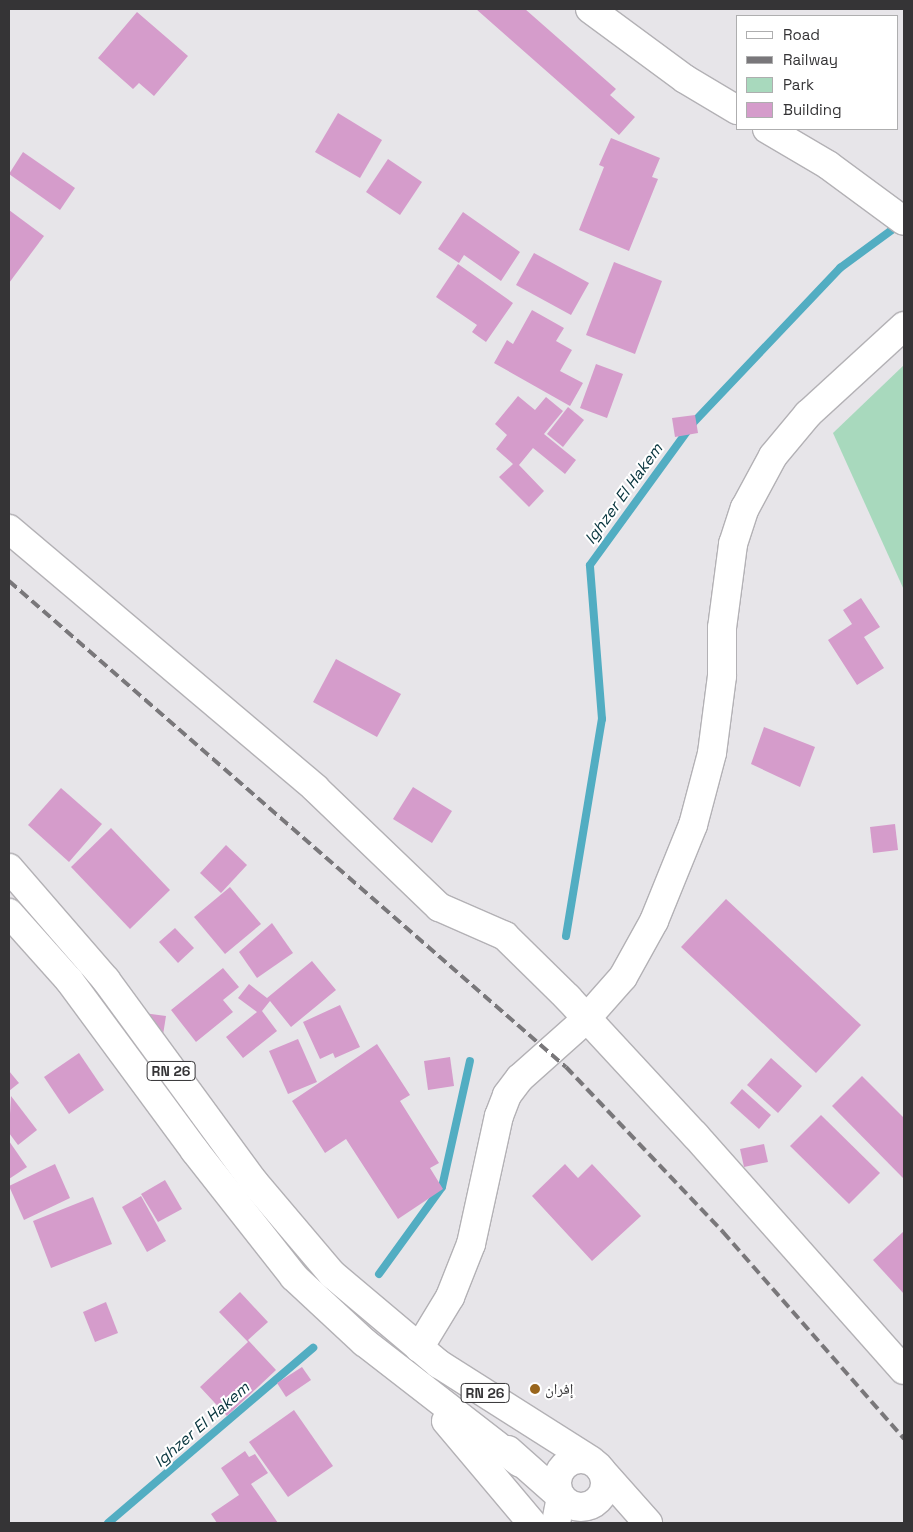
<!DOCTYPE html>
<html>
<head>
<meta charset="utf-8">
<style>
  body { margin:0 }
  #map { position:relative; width:913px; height:1532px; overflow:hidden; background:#e7e5e9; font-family:"Space Grotesk","Noto Naskh Arabic",sans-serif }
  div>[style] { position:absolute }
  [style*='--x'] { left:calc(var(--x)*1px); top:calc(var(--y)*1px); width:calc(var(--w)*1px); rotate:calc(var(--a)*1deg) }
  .green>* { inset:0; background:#a8d9bd }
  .stream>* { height:8px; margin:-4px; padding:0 4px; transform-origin:4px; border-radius:4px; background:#52adc2 }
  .building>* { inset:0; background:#d59ccb }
  .roads { filter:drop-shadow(1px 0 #b3b1b5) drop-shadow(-1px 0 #b3b1b5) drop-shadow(0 1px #b3b1b5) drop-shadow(0 -1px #b3b1b5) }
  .minor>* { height:28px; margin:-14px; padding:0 14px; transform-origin:14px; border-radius:14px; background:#fff }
  .primary>* { height:28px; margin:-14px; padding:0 14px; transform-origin:14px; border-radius:14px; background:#fff }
  .primary>.ring { margin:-14px; padding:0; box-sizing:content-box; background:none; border:28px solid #fff; border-radius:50% }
  .rail>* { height:4px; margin-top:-2px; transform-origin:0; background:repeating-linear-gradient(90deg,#79777a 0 10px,transparent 0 15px) }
  .dots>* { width:14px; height:14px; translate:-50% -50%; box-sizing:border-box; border:2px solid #fff; border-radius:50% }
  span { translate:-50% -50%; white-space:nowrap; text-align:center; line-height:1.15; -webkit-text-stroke:4px #fff; paint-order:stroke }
  .shield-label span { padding:1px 4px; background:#fff; border:1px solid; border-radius:4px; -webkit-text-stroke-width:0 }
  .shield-label { font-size:14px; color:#353436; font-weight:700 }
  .poi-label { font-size:15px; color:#353436 }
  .left { translate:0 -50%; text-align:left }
  .water-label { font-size:16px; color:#07343d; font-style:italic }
  .frame { position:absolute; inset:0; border:10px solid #353436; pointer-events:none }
  .legend { position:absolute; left:736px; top:15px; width:162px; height:115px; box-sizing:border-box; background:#fff; border:1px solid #aeaeaf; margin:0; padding:6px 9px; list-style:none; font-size:15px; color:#353436 }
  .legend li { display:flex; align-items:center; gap:10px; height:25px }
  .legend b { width:25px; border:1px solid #aeaeaf }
</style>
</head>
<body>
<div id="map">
  <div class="green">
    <div style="clip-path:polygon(904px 365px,904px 590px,833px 433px)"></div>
  </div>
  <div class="stream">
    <div style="--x:566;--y:936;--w:220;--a:-80.6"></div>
    <div style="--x:602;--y:719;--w:154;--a:-94.5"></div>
    <div style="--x:590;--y:565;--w:175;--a:-54"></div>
    <div style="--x:693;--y:423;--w:214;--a:-46.5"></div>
    <div style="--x:840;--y:268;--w:74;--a:-36.3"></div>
    <div style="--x:379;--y:1274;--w:107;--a:-54.1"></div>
    <div style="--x:442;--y:1187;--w:129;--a:-77.5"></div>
    <div style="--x:108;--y:1523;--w:270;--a:-40.5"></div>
  </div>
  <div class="building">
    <div style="clip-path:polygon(476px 9px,525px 9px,616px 89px,610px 95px,635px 117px,619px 135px)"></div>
    <div style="clip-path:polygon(137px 12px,188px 56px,154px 96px,139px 83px,133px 89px,98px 58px)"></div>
    <div style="clip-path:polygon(338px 113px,382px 140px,360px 178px,315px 152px)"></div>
    <div style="clip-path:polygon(611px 138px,660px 158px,652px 177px,658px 179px,629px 251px,579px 230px,604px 167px,599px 165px)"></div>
    <div style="clip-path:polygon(23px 152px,75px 188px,60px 210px,9px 174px)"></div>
    <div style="clip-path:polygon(388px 159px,422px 182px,400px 215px,366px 192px)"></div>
    <div style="clip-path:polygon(9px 210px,44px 236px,9px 283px)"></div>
    <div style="clip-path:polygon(463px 212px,520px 252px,501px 281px,464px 255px,459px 263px,438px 249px)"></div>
    <div style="clip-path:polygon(534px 253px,589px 283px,571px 315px,516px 285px)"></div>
    <div style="clip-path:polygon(614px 262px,662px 281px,635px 354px,586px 335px)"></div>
    <div style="clip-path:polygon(458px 264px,513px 303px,486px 342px,472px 332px,477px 325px,436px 297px)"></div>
    <div style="clip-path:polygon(532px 310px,564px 328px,556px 341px,572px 350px,560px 371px,583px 383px,570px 406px,494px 363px,507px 340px,513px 344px)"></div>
    <div style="clip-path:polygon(596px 364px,623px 374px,607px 418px,580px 408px)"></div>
    <div style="clip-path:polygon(518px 396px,535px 410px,546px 397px,563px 411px,544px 434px,576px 460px,565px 474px,533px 448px,519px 465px,544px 491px,529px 507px,499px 477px,513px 464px,496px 449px,507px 435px,495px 424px)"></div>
    <div style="clip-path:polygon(568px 407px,584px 420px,563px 447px,547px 434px)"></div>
    <div style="clip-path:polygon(695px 415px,698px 433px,675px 437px,672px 418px)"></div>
    <div style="clip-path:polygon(861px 598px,880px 627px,864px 637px,884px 668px,857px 685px,828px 640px,852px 624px,843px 610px)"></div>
    <div style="clip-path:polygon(336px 659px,401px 694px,377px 737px,313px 702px)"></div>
    <div style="clip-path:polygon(764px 727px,815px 747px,800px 787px,751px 764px)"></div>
    <div style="clip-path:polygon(413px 787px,452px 811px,432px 843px,393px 819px)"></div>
    <div style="clip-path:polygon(61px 788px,102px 824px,69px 862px,28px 825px)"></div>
    <div style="clip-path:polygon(895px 824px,898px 850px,873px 853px,870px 827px)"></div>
    <div style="clip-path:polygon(111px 828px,170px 890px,130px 929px,71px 867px)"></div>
    <div style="clip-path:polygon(226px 845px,247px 865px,221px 893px,200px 873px)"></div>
    <div style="clip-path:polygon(230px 887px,261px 924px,225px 954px,194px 917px)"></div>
    <div style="clip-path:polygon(726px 899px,861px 1025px,816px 1073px,681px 947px)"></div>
    <div style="clip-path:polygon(272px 923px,293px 953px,257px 978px,239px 952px)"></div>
    <div style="clip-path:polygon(175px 928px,194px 948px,178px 963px,159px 942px)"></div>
    <div style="clip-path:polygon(312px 961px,336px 990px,291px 1027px,270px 1001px,262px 1011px,277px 1031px,243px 1058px,226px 1037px,257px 1012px,238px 998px,249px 984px,267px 998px)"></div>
    <div style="clip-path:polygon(223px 968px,239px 987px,223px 1000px,233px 1012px,196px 1042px,171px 1010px)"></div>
    <div style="clip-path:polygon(340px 1005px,360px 1047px,335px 1058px,333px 1053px,320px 1059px,303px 1022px)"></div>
    <div style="clip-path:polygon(136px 1012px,166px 1016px,162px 1041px)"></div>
    <div style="clip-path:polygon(298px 1039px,317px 1082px,288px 1094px,269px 1051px)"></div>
    <div style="clip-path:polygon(377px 1044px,410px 1095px,400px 1101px,439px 1163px,430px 1168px,443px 1189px,398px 1219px,346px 1139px,325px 1153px,292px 1101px)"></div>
    <div style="clip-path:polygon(79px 1053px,104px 1090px,69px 1114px,44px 1077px)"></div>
    <div style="clip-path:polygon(450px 1057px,454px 1086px,428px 1090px,424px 1061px)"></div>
    <div style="clip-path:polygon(771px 1058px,802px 1086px,778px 1113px,747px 1085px)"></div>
    <div style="clip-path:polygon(9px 1071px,19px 1083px,9px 1091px)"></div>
    <div style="clip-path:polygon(862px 1076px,904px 1118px,903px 1178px,832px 1106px)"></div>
    <div style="clip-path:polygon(742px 1089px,771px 1115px,759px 1129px,730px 1103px)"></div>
    <div style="clip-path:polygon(11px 1096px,37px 1130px,18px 1145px,9px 1133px)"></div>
    <div style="clip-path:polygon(821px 1115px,880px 1173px,849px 1204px,790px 1146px)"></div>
    <div style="clip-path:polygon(9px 1141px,27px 1167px,9px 1179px)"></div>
    <div style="clip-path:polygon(764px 1144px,768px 1162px,744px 1167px,740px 1149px)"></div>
    <div style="clip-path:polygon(55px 1164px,70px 1198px,24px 1220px,9px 1186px)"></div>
    <div style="clip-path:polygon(565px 1164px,578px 1178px,592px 1164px,641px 1216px,592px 1261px,532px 1196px)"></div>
    <div style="clip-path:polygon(165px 1180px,182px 1209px,158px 1222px,141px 1194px)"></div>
    <div style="clip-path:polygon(141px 1196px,166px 1241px,147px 1252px,122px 1207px)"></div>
    <div style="clip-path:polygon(93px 1197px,112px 1244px,51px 1268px,33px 1221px)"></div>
    <div style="clip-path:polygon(904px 1231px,904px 1294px,873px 1260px)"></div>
    <div style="clip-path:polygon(240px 1292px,268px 1322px,248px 1340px,276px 1370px,227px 1416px,200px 1387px,248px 1342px,219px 1312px)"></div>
    <div style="clip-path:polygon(106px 1302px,118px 1333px,95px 1342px,83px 1312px)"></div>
    <div style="clip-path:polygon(302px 1367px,311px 1380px,286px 1397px,277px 1383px)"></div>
    <div style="clip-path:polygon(294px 1410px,333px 1466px,288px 1497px,249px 1442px)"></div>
    <div style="clip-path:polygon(245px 1451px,249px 1457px,255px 1454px,268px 1473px,251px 1484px,278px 1523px,217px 1523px,211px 1514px,239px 1495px,221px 1468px)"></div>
  </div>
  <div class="roads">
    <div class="minor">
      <div style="--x:590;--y:9;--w:118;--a:36.4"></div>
      <div style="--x:685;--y:79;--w:61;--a:30.8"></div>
      <div style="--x:767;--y:129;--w:71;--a:30.5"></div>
      <div style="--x:828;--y:165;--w:94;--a:36.4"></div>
      <div style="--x:9;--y:529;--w:401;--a:40.2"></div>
      <div style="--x:315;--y:788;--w:172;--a:43.8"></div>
      <div style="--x:439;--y:907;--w:72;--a:23.7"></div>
      <div style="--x:505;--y:936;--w:88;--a:44.5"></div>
      <div style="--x:568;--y:998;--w:187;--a:47.2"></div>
      <div style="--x:695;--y:1135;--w:314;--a:48.4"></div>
      <div style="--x:419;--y:1348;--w:60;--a:-58.7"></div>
      <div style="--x:450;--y:1297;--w:57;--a:-68.4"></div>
      <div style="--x:471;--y:1244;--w:131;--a:-77.7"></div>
      <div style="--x:499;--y:1116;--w:22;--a:-69"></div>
      <div style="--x:507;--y:1095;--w:21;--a:-53"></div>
      <div style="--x:520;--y:1078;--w:87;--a:-41.7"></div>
      <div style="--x:585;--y:1020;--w:57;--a:-48.5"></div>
      <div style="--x:623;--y:977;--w:64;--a:-61"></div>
      <div style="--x:654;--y:921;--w:104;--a:-67.9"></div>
      <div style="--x:693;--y:825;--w:74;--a:-75.2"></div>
      <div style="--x:712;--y:753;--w:78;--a:-82.6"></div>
      <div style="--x:722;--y:676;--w:48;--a:-90"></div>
      <div style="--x:722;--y:628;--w:85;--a:-82.5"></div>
      <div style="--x:733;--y:544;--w:38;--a:-72"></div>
      <div style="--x:745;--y:508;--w:59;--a:-61.7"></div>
      <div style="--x:773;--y:456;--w:55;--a:-50.2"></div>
      <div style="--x:808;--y:414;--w:130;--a:-42.5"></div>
    </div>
    <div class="primary">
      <div style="--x:9;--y:868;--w:148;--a:49.1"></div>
      <div style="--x:106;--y:980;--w:250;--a:53.8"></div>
      <div style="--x:254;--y:1182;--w:121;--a:49.7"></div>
      <div style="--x:332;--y:1274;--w:140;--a:40.1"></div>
      <div style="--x:439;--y:1364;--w:179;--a:32.4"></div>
      <div style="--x:9;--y:913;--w:90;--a:48.2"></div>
      <div style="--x:69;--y:980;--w:212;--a:53.6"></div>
      <div style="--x:195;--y:1151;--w:160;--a:51.8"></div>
      <div style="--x:294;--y:1277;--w:96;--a:42.9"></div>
      <div style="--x:364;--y:1342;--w:197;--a:37.8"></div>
      <div style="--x:446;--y:1421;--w:133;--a:49.9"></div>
      <div style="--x:508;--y:1450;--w:71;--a:41.6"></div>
      <div style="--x:561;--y:1497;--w:26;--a:101"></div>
      <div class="ring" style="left:557px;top:1459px;width:20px;height:20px"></div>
      <div style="--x:601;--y:1470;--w:71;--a:48.4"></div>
    </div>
  </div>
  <div class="rail">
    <div style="--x:9;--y:581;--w:739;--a:41.11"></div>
    <div style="--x:566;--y:1067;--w:228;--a:46.4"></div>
    <div style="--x:723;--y:1232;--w:275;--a:48.8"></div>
  </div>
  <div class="dots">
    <div style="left:535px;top:1389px;background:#99651c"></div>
  </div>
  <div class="shield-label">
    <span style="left:171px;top:1071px">RN 26</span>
    <span style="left:485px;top:1393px">RN 26</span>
  </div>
  <div class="poi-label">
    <span class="left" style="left:545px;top:1389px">إفران</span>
  </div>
  <div class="water-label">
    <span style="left:624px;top:494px;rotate:-54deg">Ighzer El Hakem</span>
    <span style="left:202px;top:1425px;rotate:-41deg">Ighzer El Hakem</span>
  </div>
  <div class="frame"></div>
  <ul class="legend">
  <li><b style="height:6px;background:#fff"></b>Road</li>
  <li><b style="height:6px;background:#79777a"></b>Railway</li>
  <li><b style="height:14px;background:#a8d9bd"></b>Park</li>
  <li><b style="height:14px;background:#d59ccb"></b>Building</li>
  </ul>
</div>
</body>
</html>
